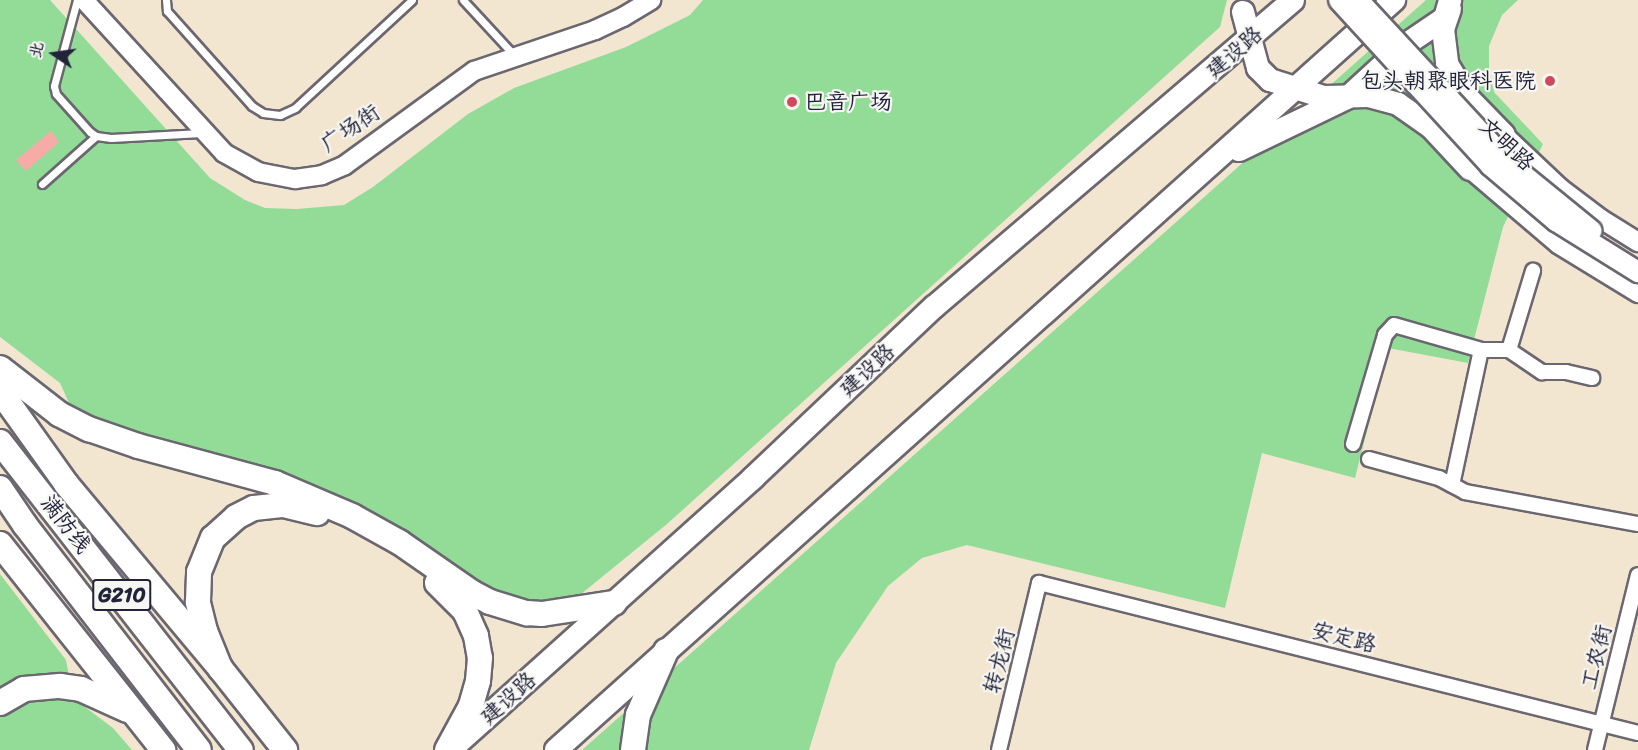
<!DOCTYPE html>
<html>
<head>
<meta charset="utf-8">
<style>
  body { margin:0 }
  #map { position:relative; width:1638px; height:750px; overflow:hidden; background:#f3e6d1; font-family:Sriracha,"LXGW WenKai TC",sans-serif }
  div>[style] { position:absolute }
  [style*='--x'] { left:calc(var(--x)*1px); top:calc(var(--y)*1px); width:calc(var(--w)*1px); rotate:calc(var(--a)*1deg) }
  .green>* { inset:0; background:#92dc98 }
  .building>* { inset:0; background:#f6aba7 }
  .roads { filter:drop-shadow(2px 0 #6b6770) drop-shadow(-2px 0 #6b6770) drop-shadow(0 2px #6b6770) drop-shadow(0 -2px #6b6770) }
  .service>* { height:7px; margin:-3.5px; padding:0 3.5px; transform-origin:3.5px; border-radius:3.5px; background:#fff }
  .minor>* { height:14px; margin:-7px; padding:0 7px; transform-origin:7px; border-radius:7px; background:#fff }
  .tertiary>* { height:18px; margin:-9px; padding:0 9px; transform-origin:9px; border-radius:9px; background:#fff }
  .primary>* { height:22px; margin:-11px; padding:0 11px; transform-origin:11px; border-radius:11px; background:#fff }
  .trunk>* { height:24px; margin:-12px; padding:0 12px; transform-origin:12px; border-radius:12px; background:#fff }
  .bridges { filter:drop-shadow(2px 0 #6b6770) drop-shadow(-2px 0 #6b6770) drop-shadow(0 2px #6b6770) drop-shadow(0 -2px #6b6770) }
  .secondary-bridge>* { height:20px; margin:-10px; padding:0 10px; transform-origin:10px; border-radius:10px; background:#fff }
  .dots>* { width:16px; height:16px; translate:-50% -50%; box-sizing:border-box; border:3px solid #f6f6f2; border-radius:50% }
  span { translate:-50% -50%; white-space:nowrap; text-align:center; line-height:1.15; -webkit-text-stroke:4.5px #f6f6f2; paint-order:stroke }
  .shield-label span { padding:2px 4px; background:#f6f6f2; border:2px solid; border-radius:4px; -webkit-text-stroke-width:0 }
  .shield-label { font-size:21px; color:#22223b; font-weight:700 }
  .street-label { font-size:22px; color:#22223b }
  .poi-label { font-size:22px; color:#22223b }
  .right { translate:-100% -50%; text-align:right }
  .left { translate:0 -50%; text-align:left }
  .north { position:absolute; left:24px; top:24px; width:60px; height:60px; -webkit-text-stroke:4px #f6f6f2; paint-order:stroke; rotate:283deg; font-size:16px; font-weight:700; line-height:24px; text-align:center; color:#22223b }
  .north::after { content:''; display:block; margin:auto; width:21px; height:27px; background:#22223b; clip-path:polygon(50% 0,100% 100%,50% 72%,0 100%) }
</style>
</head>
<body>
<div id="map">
  <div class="green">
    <div style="clip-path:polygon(0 0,50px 0,210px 178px,245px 200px,265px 208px,297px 209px,344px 205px,373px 187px,468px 114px,514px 88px,626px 47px,690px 15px,703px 0,1227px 0,1220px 27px,667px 524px,575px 599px,542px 607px,476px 585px,394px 528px,320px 489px,74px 414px,60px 383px,0 337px)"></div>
    <div style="clip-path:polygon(1426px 0,1518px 0,1502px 15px,1489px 46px,1489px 71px,1494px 92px,1543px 144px,1503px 227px,1468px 363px,1388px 348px,1355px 478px,1262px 453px,1225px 608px,967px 545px,922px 558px,888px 586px,836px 663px,809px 750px,582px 750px)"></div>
    <div style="clip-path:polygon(0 574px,66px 660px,73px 698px,113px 728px,132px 750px,0 750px)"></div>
  </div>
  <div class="building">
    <div style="clip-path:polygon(51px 131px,59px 142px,26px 171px,16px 160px)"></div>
  </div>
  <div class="roads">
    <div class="service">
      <div style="--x:77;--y:0;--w:89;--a:105"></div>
      <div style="--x:54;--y:86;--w:8;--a:76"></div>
      <div style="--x:56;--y:94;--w:51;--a:48.2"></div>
      <div style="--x:90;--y:132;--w:7;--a:34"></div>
      <div style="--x:96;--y:136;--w:15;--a:8"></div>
      <div style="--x:111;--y:138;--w:90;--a:-3.2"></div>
      <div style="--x:166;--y:0;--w:11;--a:85"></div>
      <div style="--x:167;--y:11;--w:127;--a:48.2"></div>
      <div style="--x:252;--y:106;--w:13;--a:32"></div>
      <div style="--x:263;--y:113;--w:17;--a:7"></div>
      <div style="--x:280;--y:115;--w:17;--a:-25"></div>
      <div style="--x:295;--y:108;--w:159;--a:-42.7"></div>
      <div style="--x:463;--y:0;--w:75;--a:47.2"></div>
      <div style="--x:42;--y:184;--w:72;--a:-41.6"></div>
    </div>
    <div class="minor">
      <div style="--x:1509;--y:350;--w:83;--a:-73.1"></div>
      <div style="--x:1353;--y:444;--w:114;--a:-73.6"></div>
      <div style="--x:1385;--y:335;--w:13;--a:-48"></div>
      <div style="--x:1394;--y:325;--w:91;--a:16"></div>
      <div style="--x:1481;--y:350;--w:28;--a:0"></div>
      <div style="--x:1509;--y:350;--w:40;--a:34"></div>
      <div style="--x:1542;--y:372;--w:24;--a:0"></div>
      <div style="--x:1566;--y:372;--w:27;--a:13"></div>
      <div style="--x:1369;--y:459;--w:73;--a:15.2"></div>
      <div style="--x:1439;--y:478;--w:30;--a:28"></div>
      <div style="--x:1465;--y:492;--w:176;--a:10.5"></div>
      <div style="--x:1452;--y:485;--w:138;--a:-77.9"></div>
      <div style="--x:999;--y:750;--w:172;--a:-76.5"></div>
      <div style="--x:1039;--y:583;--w:617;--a:14.06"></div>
      <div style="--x:1595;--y:750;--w:180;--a:-76.2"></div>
    </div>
    <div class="tertiary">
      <div style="--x:84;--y:0;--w:207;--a:47.5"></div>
      <div style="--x:224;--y:153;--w:39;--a:29"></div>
      <div style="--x:258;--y:172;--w:38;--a:11"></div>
      <div style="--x:295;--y:179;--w:27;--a:-8"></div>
      <div style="--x:322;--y:175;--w:25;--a:-23"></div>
      <div style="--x:345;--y:165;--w:160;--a:-36.1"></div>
      <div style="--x:474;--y:71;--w:128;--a:-18.7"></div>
      <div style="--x:595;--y:30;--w:31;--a:-25"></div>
      <div style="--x:623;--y:17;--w:33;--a:-31"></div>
      <div style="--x:1504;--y:135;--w:77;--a:43.4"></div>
      <div style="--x:1560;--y:188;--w:51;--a:37.1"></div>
      <div style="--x:1601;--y:219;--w:44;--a:31.9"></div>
      <div style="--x:1470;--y:169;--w:116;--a:40.4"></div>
      <div style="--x:1558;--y:244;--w:94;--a:31.5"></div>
    </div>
    <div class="primary">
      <div style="--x:1450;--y:9;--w:21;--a:109"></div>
      <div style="--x:1443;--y:29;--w:35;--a:83"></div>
      <div style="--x:1447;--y:64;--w:37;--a:59"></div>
      <div style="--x:1466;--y:96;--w:54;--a:45.7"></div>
      <div style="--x:1243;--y:12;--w:58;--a:75"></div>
      <div style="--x:1258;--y:68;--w:17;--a:45"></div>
      <div style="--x:1270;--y:80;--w:57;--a:17.5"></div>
      <div style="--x:1324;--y:97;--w:45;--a:-1.3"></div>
      <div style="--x:1369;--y:96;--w:30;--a:15"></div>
      <div style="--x:1398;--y:104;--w:40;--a:34.9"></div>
      <div style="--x:1431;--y:127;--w:57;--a:47.1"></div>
      <div style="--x:1239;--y:150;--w:120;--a:-25.7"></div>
      <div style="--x:1347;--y:98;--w:79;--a:-42.4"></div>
      <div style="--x:1405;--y:45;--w:48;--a:-34"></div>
      <div style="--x:1445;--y:18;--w:19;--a:-74"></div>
      <div style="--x:450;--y:750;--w:407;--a:-41.9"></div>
      <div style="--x:753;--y:478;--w:249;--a:-43.4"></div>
      <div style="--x:934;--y:307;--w:472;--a:-40.5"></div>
      <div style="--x:556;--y:750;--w:1125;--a:-41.83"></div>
    </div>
    <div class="trunk">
      <div style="--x:0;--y:368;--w:75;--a:37.9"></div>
      <div style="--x:59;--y:414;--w:34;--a:27"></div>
      <div style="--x:89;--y:429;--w:52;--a:19.1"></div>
      <div style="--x:138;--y:446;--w:142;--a:15.1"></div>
      <div style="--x:275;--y:483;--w:84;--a:23.2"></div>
      <div style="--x:352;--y:516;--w:54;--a:29"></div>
      <div style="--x:399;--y:542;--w:88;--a:34.8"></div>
      <div style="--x:471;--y:592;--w:21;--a:28"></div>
      <div style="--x:490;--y:602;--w:39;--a:17"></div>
      <div style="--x:527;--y:613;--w:15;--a:4"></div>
      <div style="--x:542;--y:614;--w:73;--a:-8.7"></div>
      <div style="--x:0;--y:391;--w:115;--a:54.5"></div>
      <div style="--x:67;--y:485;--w:239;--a:50.1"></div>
      <div style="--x:220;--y:668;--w:105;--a:51.6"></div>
      <div style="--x:0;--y:442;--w:391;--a:52"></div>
      <div style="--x:0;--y:488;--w:45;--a:56"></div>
      <div style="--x:25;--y:525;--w:284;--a:52.3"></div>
      <div style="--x:0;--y:544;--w:263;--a:51.6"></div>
      <div style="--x:437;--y:583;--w:40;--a:45"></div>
      <div style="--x:465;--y:611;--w:27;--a:66"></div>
      <div style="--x:476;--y:636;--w:22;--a:80"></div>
      <div style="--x:480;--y:658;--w:23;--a:95"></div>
      <div style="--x:478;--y:681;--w:26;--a:106"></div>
      <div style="--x:471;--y:706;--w:50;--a:118.6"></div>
      <div style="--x:220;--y:668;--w:40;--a:-112"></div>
      <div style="--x:205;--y:631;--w:30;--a:-104"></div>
      <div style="--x:198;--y:602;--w:30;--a:-88"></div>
      <div style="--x:199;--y:572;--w:37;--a:-68"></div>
      <div style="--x:213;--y:538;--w:31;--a:-42"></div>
      <div style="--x:236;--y:517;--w:20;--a:-27"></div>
      <div style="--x:254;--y:508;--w:30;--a:-6"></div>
      <div style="--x:284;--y:505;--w:34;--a:14"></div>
      <div style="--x:0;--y:703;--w:28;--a:-30"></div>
      <div style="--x:24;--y:689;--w:36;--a:-5"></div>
      <div style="--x:60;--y:686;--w:21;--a:8"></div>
      <div style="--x:81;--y:689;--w:51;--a:24.5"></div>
      <div style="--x:633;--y:750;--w:35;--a:-82"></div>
      <div style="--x:638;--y:715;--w:70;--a:-66.4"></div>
    </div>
  </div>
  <div class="bridges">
    <div class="secondary-bridge">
      <div style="--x:1339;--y:0;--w:224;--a:47.5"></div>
      <div style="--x:1490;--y:165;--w:87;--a:40.3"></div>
      <div style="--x:1556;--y:221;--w:97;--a:31.9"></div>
      <div style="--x:1358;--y:0;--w:225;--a:47.2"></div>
      <div style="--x:1511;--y:165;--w:104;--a:39.2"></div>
    </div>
  </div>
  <div class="dots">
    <div style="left:1550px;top:81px;background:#d1495b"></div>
    <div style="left:792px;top:102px;background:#d1495b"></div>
  </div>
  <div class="shield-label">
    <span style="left:122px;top:595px">G210</span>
  </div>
  <div class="street-label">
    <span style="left:1234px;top:52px;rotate:-41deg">建设路</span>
    <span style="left:350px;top:128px;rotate:-34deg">广场街</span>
    <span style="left:1507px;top:144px;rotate:43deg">文明路</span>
    <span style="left:867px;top:370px;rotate:-43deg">建设路</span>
    <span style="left:66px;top:524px;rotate:52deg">满防线</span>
    <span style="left:1344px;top:637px;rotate:14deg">安定路</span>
    <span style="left:1596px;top:657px;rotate:-76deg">工农街</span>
    <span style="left:999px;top:661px;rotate:-76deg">转龙街</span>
    <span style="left:508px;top:698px;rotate:-42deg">建设路</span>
  </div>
  <div class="poi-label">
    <span class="right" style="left:1536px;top:81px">包头朝聚眼科医院</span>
    <span class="left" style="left:804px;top:102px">巴音广场</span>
  </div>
  <div class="north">北</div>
</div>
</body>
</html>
